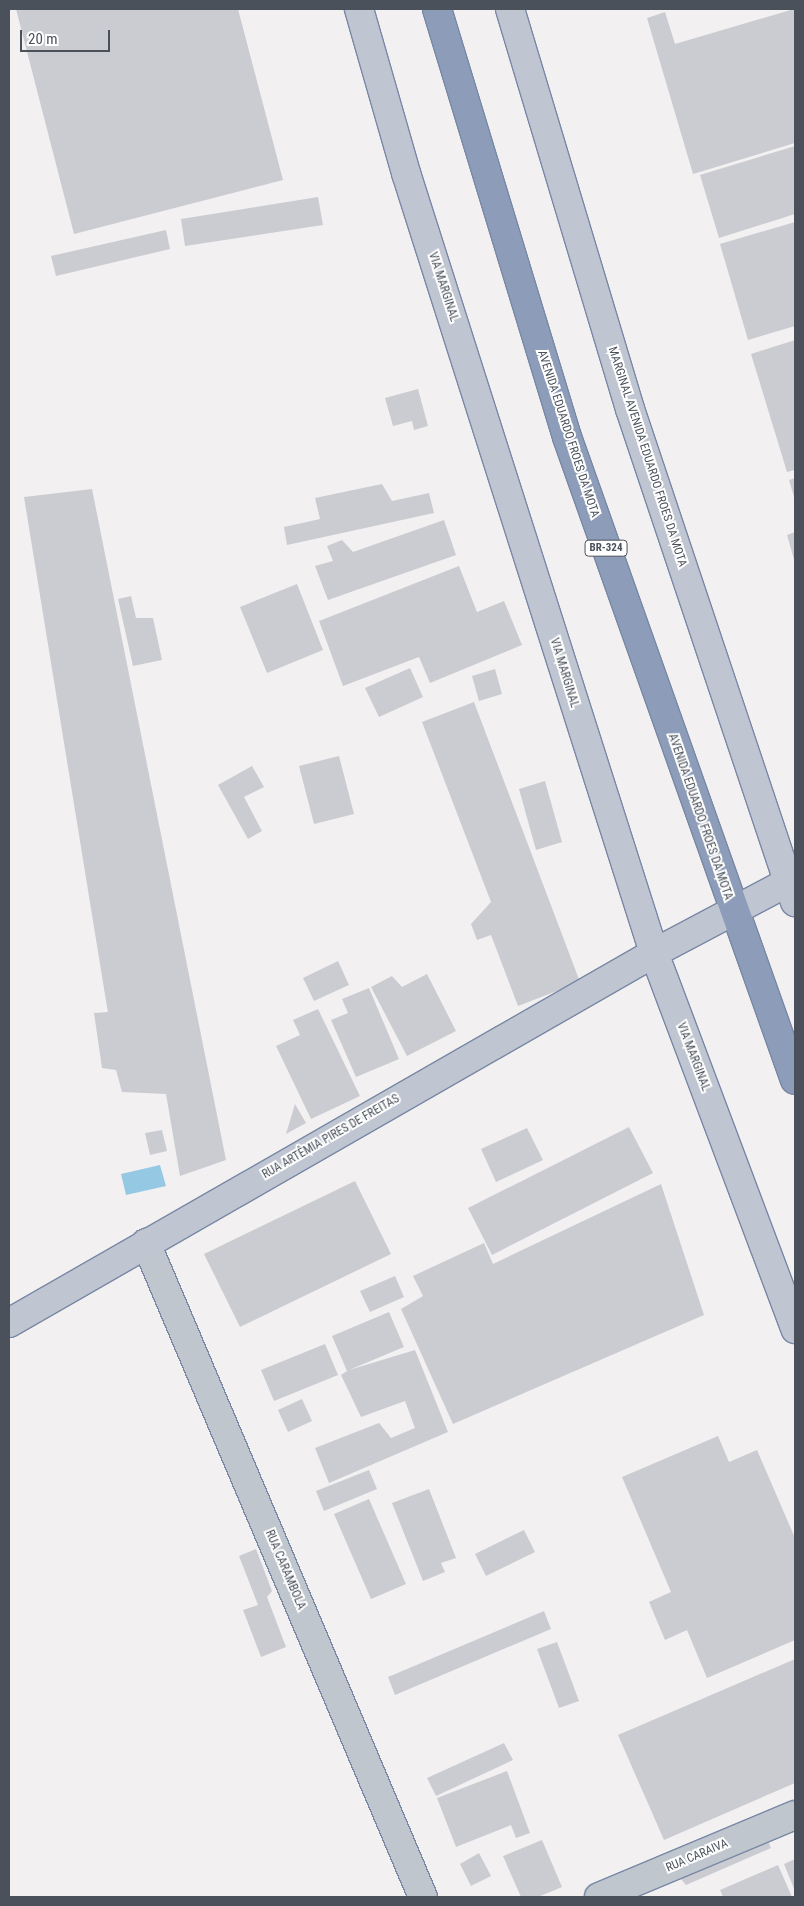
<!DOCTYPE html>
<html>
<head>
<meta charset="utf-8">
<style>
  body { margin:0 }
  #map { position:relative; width:804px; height:1906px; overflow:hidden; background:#f2f0f0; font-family:"Roboto Condensed",sans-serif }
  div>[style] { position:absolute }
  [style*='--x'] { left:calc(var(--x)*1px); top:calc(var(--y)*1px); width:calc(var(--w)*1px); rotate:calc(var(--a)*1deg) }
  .water>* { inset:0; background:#95c9e3 }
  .building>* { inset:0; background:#cbccd2 }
  .roads { filter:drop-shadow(1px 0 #7888a5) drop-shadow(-1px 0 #7888a5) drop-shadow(0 1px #7888a5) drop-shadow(0 -1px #7888a5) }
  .street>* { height:28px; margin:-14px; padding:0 14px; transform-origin:14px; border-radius:14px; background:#c0c6cd }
  .secondary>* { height:28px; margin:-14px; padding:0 14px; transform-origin:14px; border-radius:14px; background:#c0c6d1 }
  .highway>* { height:28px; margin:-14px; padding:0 14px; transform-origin:14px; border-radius:14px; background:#8d9db9 }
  span { translate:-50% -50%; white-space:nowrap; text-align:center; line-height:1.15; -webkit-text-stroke:4px #fff; paint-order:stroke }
  .shield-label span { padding:1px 4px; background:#fff; border:1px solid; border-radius:4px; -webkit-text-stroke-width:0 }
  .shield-label { font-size:11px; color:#4a515b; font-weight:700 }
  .street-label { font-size:12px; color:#4a515b }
  .frame { position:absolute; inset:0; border:10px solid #4a515b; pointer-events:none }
  .scale { position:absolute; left:20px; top:30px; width:90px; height:22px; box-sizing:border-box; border:2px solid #4a515b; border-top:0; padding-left:6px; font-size:15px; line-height:18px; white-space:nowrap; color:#4a515b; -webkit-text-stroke:4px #fff; paint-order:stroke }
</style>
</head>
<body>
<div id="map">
  <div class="water">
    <div style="clip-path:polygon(160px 1165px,166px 1186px,126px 1195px,121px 1174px)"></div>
  </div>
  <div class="building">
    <div style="clip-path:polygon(16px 9px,238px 9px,283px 180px,74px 234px)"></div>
    <div style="clip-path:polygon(794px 9px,795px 143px,693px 174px,647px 18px,665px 12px,675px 44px)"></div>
    <div style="clip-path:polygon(795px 146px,795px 214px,719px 238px,700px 175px)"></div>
    <div style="clip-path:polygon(318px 197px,323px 225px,185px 246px,181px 219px)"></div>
    <div style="clip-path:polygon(795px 222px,795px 326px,748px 340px,720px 244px)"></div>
    <div style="clip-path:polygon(166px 230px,170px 249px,56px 276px,51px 256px)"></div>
    <div style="clip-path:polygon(795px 340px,795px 470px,787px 472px,751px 354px)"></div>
    <div style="clip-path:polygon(418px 389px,428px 426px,414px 430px,412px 421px,393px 426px,385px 398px)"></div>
    <div style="clip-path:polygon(795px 478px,795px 500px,789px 480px)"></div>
    <div style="clip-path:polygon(382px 484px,392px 501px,429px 493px,434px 513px,287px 545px,284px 527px,320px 519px,315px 498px)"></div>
    <div style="clip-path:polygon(92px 489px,226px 1160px,180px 1176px,166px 1094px,122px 1092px,116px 1070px,102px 1068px,94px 1013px,108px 1012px,107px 1007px,24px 497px)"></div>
    <div style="clip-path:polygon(444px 520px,456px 555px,328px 600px,315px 566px,333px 561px,327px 546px,342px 540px,353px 552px)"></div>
    <div style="clip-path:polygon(795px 532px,795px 563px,787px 535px)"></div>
    <div style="clip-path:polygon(459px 566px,477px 612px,504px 601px,522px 645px,430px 683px,419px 657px,343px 686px,319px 621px)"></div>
    <div style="clip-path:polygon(297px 584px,323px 650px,267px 673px,240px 607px)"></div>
    <div style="clip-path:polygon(131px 596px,136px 618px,153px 618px,162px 660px,133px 666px,118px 599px)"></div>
    <div style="clip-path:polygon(410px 668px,423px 697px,379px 717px,365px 688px)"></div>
    <div style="clip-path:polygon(495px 669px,502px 694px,479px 701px,472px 676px)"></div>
    <div style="clip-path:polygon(474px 702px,580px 982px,518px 1006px,491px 935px,477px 940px,471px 924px,491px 902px,422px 722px)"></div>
    <div style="clip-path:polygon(339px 756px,354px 814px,314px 824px,299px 766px)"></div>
    <div style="clip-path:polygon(252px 766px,264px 787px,244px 797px,262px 831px,248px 839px,218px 785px)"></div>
    <div style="clip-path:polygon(545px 781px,562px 842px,536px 850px,519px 789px)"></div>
    <div style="clip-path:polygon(338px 961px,349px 985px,314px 1001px,303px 978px)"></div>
    <div style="clip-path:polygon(427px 974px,456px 1031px,407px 1056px,371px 987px,392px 976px,402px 987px)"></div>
    <div style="clip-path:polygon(369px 988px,399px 1059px,356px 1077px,331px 1020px,348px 1013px,342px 999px)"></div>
    <div style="clip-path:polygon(318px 1009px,360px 1096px,311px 1119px,276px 1046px,300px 1035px,293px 1020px)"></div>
    <div style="clip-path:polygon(295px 1104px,306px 1123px,286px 1134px)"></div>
    <div style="clip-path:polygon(629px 1127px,653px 1173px,492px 1255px,468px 1208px)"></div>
    <div style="clip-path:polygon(527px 1128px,543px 1160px,496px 1182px,481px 1149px)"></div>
    <div style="clip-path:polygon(162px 1130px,167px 1151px,150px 1155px,145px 1133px)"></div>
    <div style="clip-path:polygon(355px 1181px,391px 1254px,240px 1327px,204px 1254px)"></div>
    <div style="clip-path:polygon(661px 1184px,704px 1315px,453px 1424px,401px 1309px,423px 1296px,413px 1276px,484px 1243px,493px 1264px)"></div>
    <div style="clip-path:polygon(395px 1276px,404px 1297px,370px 1312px,360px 1291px)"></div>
    <div style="clip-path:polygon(389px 1312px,404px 1347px,349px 1370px,415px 1350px,448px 1432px,329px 1483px,315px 1448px,379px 1423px,391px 1438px,415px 1428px,405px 1401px,361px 1417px,341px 1375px,347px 1371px,332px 1336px)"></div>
    <div style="clip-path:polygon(325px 1344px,338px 1375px,274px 1401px,261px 1370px)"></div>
    <div style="clip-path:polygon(302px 1399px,312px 1421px,288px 1432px,278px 1410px)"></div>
    <div style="clip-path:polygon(718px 1436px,729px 1462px,757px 1450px,795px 1538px,795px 1640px,707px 1678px,687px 1630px,665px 1640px,649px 1602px,671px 1592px,622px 1477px)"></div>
    <div style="clip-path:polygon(369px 1470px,377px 1489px,324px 1511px,316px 1491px)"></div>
    <div style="clip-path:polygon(429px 1489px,456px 1558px,441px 1563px,445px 1572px,423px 1581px,392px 1503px)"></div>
    <div style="clip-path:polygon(369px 1499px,406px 1584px,371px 1599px,334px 1514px)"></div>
    <div style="clip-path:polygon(524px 1530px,535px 1552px,486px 1576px,475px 1554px)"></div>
    <div style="clip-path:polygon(256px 1549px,272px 1591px,267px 1597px,286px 1647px,261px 1657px,243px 1610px,258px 1605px,239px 1556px)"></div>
    <div style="clip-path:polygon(544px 1611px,551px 1629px,395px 1695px,388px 1677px)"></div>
    <div style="clip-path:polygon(557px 1642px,579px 1701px,559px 1708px,537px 1649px)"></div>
    <div style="clip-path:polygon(795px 1659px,795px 1783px,664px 1840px,618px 1735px)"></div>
    <div style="clip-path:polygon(504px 1743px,513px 1760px,436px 1796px,427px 1778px)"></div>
    <div style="clip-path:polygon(507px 1771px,530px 1833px,516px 1838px,511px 1825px,456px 1847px,437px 1798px)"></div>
    <div style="clip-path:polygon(765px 1834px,771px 1848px,686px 1885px,676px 1873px)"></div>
    <div style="clip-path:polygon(542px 1840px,562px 1887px,538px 1897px,521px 1897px,503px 1856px)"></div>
    <div style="clip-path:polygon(479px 1853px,491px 1876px,471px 1886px,460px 1864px)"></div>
    <div style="clip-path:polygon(795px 1859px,795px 1891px,784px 1864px)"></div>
    <div style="clip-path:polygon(778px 1865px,792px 1897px,723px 1897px,720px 1890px)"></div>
  </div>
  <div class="roads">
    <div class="street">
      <div style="--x:146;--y:1243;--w:710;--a:67.05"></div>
      <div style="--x:599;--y:1897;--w:212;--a:-22.7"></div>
    </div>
    <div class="secondary">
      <div style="--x:359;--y:9;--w:171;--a:74"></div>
      <div style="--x:406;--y:173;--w:818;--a:72.36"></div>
      <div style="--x:654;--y:953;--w:402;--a:69.4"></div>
      <div style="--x:510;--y:9;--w:418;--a:73.3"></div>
      <div style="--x:630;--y:409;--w:520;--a:71.5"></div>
      <div style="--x:9;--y:1323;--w:744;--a:-29.84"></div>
      <div style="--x:654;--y:953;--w:152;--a:-27.9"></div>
    </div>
    <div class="highway">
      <div style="--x:437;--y:9;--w:447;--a:73.1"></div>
      <div style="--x:567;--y:437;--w:682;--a:70.48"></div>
    </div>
  </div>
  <div class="shield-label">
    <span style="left:606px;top:548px">BR-324</span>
  </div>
  <div class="street-label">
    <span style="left:443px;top:287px;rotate:72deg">VIA MARGINAL</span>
    <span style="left:568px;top:434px;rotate:72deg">AVENIDA EDUARDO FROES DA MOTA</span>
    <span style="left:647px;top:457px;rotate:72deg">MARGINAL AVENIDA EDUARDO FROES DA MOTA</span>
    <span style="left:564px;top:673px;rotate:73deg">VIA MARGINAL</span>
    <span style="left:700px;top:817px;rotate:71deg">AVENIDA EDUARDO FROES DA MOTA</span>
    <span style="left:693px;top:1057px;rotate:69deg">VIA MARGINAL</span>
    <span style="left:331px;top:1137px;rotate:-30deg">RUA ARTÊMIA PIRES DE FREITAS</span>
    <span style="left:285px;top:1570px;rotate:67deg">RUA CARAMBOLA</span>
    <span style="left:697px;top:1856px;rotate:-23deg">RUA CARAIVA</span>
  </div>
  <div class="frame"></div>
  <div class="scale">20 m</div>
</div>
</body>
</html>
